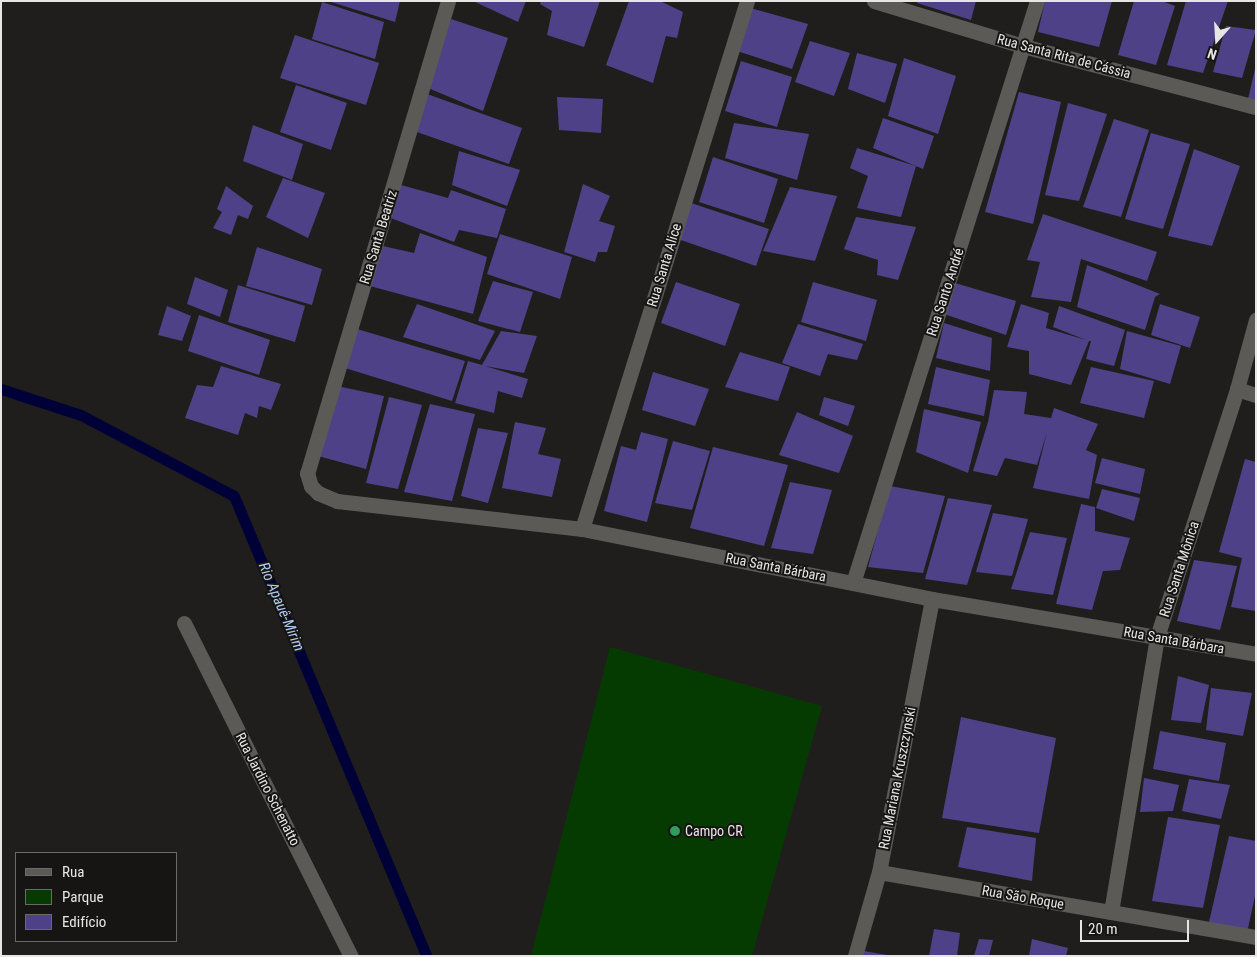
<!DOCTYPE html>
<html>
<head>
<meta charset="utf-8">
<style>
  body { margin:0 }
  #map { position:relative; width:1257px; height:957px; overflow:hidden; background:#201e1c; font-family:"Roboto Condensed",sans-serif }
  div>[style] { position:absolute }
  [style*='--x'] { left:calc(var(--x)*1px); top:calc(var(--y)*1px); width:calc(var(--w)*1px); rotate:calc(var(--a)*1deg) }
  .green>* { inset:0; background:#053b00 }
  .stream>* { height:11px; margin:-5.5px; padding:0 5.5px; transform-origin:5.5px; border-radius:5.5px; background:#000039 }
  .building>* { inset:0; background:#4f4187 }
  .street>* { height:15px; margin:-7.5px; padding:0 7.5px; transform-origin:7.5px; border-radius:7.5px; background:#5c5a57 }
  .secondary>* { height:15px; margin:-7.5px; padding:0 7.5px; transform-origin:7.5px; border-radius:7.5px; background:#5c5a57 }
  .dots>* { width:14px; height:14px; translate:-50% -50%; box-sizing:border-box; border:2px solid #171513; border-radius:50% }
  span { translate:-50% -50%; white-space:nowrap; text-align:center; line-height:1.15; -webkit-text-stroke:4px #171513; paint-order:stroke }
  .street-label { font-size:14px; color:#e7e6e4 }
  .poi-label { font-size:14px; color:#e7e6e4 }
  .left { translate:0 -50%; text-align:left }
  .water-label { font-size:15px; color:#b2caee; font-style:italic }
  .frame { position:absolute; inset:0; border:2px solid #e7e6e4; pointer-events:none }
  .legend { position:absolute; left:15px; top:852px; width:162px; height:90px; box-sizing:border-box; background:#171513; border:1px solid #6a6967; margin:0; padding:6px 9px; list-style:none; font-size:15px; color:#e7e6e4 }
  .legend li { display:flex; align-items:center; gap:10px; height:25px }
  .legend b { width:25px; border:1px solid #6a6967 }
  .north { position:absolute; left:1192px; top:15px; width:50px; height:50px; -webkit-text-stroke:4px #171513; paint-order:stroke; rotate:199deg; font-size:14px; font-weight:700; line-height:20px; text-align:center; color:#e7e6e4 }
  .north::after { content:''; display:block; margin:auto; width:18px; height:22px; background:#e7e6e4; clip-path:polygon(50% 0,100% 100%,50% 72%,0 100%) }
  .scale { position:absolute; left:1080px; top:920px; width:109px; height:22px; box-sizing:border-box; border:2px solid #e7e6e4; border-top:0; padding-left:6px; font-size:15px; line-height:18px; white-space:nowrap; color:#e7e6e4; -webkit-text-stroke:4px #171513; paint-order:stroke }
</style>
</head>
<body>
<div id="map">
  <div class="green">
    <div style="clip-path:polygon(610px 647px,822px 706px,752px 956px,531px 956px)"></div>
  </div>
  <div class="stream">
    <div style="--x:1;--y:389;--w:84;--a:18"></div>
    <div style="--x:81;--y:415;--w:173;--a:27.9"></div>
    <div style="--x:234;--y:496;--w:498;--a:67.3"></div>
  </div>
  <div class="building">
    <div style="clip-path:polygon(328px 1px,400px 1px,395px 22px)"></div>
    <div style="clip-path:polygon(473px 1px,526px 1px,518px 22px)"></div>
    <div style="clip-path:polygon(541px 1px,600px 1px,584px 47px,547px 35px,552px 11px,540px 4px)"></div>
    <div style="clip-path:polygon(629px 1px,660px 1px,683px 12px,677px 38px,666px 36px,653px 83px,606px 65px)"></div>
    <div style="clip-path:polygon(918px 1px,976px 1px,971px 20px,917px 3px)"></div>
    <div style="clip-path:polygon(1045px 1px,1112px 1px,1099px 47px,1038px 32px)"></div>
    <div style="clip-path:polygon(1134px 1px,1162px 1px,1175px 6px,1156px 65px,1118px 55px)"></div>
    <div style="clip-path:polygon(1186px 1px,1228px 1px,1203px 73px,1167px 65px)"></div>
    <div style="clip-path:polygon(322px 2px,384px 22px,375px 59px,312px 39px)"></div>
    <div style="clip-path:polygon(750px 8px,808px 24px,792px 69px,737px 51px)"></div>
    <div style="clip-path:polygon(451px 19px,508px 38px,483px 111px,428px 88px)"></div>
    <div style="clip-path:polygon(1226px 26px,1256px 30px,1242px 78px,1213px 72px)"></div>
    <div style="clip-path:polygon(295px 35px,379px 63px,366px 105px,280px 78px)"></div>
    <div style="clip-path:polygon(810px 41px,850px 53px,834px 96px,795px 82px)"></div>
    <div style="clip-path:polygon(857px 53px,897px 64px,885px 103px,848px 89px)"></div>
    <div style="clip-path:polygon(904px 58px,956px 76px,938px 134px,888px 116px)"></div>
    <div style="clip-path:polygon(741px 61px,792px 77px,777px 127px,725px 111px)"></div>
    <div style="clip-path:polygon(1255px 69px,1256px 69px,1256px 100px,1248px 99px)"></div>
    <div style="clip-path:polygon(296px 85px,347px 103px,331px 150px,280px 132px)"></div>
    <div style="clip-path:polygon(1019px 92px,1061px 102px,1033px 224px,985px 212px)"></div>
    <div style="clip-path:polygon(427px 94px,522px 128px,509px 164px,414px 131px)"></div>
    <div style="clip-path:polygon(557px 97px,603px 99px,601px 133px,559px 130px)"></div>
    <div style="clip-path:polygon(1068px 103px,1107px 114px,1079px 201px,1045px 195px)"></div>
    <div style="clip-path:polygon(883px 118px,934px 136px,923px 169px,873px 148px)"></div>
    <div style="clip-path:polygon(1114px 119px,1149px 130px,1121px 217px,1083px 207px)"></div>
    <div style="clip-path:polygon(734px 123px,809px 134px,797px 180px,725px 158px)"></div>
    <div style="clip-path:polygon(253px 125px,303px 144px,292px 180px,243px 161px)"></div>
    <div style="clip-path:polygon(1151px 133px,1190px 144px,1163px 229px,1125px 219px)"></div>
    <div style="clip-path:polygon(857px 148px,916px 166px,901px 217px,857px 208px,868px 176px,850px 168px)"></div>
    <div style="clip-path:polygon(1194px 149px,1240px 166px,1212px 246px,1168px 236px)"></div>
    <div style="clip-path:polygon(459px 151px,520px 170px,507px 206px,452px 185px)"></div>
    <div style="clip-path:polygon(713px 157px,778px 179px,764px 223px,699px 202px)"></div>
    <div style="clip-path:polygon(283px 178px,325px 193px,308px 238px,266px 217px)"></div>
    <div style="clip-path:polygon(583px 184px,610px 196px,599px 221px,615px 226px,607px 252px,598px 252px,595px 262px,564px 252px)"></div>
    <div style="clip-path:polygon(401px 185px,448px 198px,451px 190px,506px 209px,497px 238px,459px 230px,454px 242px,388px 217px)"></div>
    <div style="clip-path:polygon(226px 186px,253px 206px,248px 219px,238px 215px,231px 235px,213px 228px,222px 212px,217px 209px)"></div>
    <div style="clip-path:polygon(790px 187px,837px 196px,815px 261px,763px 251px)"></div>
    <div style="clip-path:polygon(688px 202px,769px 229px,756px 266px,675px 238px)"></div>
    <div style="clip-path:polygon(1043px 214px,1157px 252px,1147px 281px,1081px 259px,1071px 302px,1031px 297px,1040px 262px,1027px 260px)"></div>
    <div style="clip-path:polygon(856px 217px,916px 227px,898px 280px,877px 275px,878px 260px,844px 249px)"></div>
    <div style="clip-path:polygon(420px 233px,487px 257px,473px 314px,370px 286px,383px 246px,414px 253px)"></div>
    <div style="clip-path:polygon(500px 234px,572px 257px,560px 299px,487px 274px)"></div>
    <div style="clip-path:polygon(257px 247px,322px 269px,312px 305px,246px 286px)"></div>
    <div style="clip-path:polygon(1087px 265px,1160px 294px,1155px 297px,1145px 330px,1077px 307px)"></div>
    <div style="clip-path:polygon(195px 277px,228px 290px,220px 317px,187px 304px)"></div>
    <div style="clip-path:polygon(493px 281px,533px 292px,520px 332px,478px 321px)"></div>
    <div style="clip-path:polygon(676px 282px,740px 304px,725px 346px,661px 323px)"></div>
    <div style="clip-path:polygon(813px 282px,877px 300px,866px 341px,801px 322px)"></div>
    <div style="clip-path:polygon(955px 283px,1016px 301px,1006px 335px,944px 314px)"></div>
    <div style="clip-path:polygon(238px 285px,305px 306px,295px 342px,228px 322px)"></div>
    <div style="clip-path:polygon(417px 304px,495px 331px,480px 360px,403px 337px)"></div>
    <div style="clip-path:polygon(1021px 304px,1049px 313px,1046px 328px,1086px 340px,1053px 327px,1059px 306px,1125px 330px,1114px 366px,1086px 359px,1091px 341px,1089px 341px,1071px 385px,1029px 374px,1029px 351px,1007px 347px)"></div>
    <div style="clip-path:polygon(1160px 304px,1200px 317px,1190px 348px,1151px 335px)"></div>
    <div style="clip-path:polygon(167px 306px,191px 316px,182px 341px,158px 335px)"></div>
    <div style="clip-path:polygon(199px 315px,270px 340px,259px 375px,188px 351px)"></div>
    <div style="clip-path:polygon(944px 323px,992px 338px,990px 371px,936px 358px)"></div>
    <div style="clip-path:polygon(798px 324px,863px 344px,857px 360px,828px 354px,820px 376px,782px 363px)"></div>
    <div style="clip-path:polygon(357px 329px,465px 361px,452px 401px,345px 368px)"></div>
    <div style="clip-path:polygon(501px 331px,537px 336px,524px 373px,485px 366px,528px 379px,522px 398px,498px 391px,494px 413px,455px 403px,468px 361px,482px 365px)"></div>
    <div style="clip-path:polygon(1127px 331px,1181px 346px,1170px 384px,1120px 369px)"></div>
    <div style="clip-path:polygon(740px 352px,790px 367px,778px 401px,725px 387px)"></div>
    <div style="clip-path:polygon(221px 366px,281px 384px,271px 410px,259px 406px,257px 418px,245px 413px,238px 435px,185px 418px,197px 385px,213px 387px)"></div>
    <div style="clip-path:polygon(936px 367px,990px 380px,984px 416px,928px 404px)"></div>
    <div style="clip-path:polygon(1091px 367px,1154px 381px,1144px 418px,1080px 403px)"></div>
    <div style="clip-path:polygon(653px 372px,709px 389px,695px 426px,642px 410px)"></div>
    <div style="clip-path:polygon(337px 386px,384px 396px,366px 469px,318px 456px)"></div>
    <div style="clip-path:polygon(994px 390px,1027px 392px,1024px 414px,1051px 418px,1054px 408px,1098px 424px,1086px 450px,1097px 455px,1089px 499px,1033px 488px,1047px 432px,1037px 465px,1005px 458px,997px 476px,973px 471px,988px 422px)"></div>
    <div style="clip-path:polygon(389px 397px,422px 405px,398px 489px,366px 483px)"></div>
    <div style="clip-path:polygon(824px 397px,855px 406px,848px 426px,819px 415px)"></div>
    <div style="clip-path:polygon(430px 404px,475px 414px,452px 501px,404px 492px)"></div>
    <div style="clip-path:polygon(924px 409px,981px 422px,968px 473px,916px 452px)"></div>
    <div style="clip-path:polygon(797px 412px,853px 436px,839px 473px,779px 455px)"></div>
    <div style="clip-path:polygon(515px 422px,546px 428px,538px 454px,561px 459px,552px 497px,502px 488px)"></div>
    <div style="clip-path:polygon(478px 428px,508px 433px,488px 503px,461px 496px)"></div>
    <div style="clip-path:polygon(641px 432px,668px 439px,647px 522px,604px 511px,621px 446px,636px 450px)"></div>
    <div style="clip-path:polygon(673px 441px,710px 451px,692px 510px,655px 503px)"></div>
    <div style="clip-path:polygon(713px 447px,788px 465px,764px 546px,690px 528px)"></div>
    <div style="clip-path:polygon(1102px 458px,1145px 469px,1140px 494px,1095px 483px)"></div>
    <div style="clip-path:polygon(1245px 459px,1256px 462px,1256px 611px,1231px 607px,1242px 558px,1219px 552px)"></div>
    <div style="clip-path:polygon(790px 482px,832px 490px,813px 554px,771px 548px)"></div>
    <div style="clip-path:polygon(890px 486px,945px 496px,923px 573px,868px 567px)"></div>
    <div style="clip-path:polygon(1102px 489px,1140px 498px,1134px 521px,1096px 508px)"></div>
    <div style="clip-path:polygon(948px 498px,992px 505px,967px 585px,925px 579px)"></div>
    <div style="clip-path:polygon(1081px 504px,1095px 507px,1095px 531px,1130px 538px,1120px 570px,1103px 571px,1092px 610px,1056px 604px)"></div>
    <div style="clip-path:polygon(993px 513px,1028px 519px,1012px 576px,976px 572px)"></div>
    <div style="clip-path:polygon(1030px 532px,1067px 538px,1053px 595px,1011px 589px)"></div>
    <div style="clip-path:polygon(1194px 560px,1237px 566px,1220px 630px,1177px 621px)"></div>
    <div style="clip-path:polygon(1178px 676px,1209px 685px,1201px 723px,1171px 720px)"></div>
    <div style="clip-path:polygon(1211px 688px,1252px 693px,1243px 736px,1206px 730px)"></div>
    <div style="clip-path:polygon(961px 717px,1056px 738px,1039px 833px,942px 818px)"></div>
    <div style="clip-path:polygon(1160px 731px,1226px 743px,1219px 781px,1153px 769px)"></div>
    <div style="clip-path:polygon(1144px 778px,1179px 785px,1173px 811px,1140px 812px)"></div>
    <div style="clip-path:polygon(1189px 779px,1230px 785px,1221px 819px,1182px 811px)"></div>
    <div style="clip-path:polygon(1168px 817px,1220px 825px,1203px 908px,1152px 901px)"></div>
    <div style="clip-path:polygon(967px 827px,1036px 838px,1032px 881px,958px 867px)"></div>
    <div style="clip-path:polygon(1229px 836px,1256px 841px,1256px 891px,1247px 933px,1208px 926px)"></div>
    <div style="clip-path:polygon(934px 929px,960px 933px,957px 956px,929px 956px)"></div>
    <div style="clip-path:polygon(979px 939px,993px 940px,989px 956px,974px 956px)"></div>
    <div style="clip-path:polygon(1032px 939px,1068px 948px,1066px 956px,1029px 956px)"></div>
    <div style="clip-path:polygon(864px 951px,887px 955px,887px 956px,863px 956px)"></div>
  </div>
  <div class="street">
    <div style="--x:448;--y:1;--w:493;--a:106.6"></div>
    <div style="--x:307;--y:473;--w:14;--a:73"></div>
    <div style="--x:311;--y:486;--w:10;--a:45"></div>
    <div style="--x:318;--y:493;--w:21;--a:23"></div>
    <div style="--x:337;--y:501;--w:247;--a:6.5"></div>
    <div style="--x:582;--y:529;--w:357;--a:11.3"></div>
    <div style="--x:874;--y:1;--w:156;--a:16.8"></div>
    <div style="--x:1023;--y:46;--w:241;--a:14.7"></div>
    <div style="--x:1237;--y:389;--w:20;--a:18"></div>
    <div style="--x:582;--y:529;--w:553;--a:-72.65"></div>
    <div style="--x:853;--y:583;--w:610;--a:-72.46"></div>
    <div style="--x:184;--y:623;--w:373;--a:63.4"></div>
    <div style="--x:879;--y:872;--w:383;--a:9.8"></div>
    <div style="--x:1111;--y:912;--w:279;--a:-80.5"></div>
    <div style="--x:1157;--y:637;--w:261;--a:-72.1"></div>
    <div style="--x:1237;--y:389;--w:72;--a:-74.6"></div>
  </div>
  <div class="secondary">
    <div style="--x:855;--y:956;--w:87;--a:-74.1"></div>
    <div style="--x:879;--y:872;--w:278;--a:-79"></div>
    <div style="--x:932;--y:599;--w:329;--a:9.6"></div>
  </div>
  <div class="dots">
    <div style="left:675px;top:831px;background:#2e9e5b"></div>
  </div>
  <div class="street-label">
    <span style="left:1064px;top:56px;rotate:15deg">Rua Santa Rita de Cássia</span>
    <span style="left:378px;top:237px;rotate:-73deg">Rua Santa Beatriz</span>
    <span style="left:664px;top:265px;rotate:-73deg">Rua Santa Alice</span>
    <span style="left:945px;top:292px;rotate:-72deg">Rua Santo André</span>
    <span style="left:776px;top:567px;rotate:11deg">Rua Santa Bárbara</span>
    <span style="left:1179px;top:569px;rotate:-72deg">Rua Santa Mônica</span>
    <span style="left:1174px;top:640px;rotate:10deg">Rua Santa Bárbara</span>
    <span style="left:897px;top:778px;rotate:-79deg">Rua Mariana Kruszczynski</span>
    <span style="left:268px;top:789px;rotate:63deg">Rua Jardino Schenatto</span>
    <span style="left:1023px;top:897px;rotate:10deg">Rua São Roque</span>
  </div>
  <div class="poi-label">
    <span class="left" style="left:685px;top:831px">Campo CR</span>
  </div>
  <div class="water-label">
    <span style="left:281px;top:607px;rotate:67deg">Rio Apauê-Mirim</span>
  </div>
  <div class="frame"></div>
  <ul class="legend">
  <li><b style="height:6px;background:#5c5a57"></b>Rua</li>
  <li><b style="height:14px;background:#053b00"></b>Parque</li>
  <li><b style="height:14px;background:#4f4187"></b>Edifício</li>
  </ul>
  <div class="north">N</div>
  <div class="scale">20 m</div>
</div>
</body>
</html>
